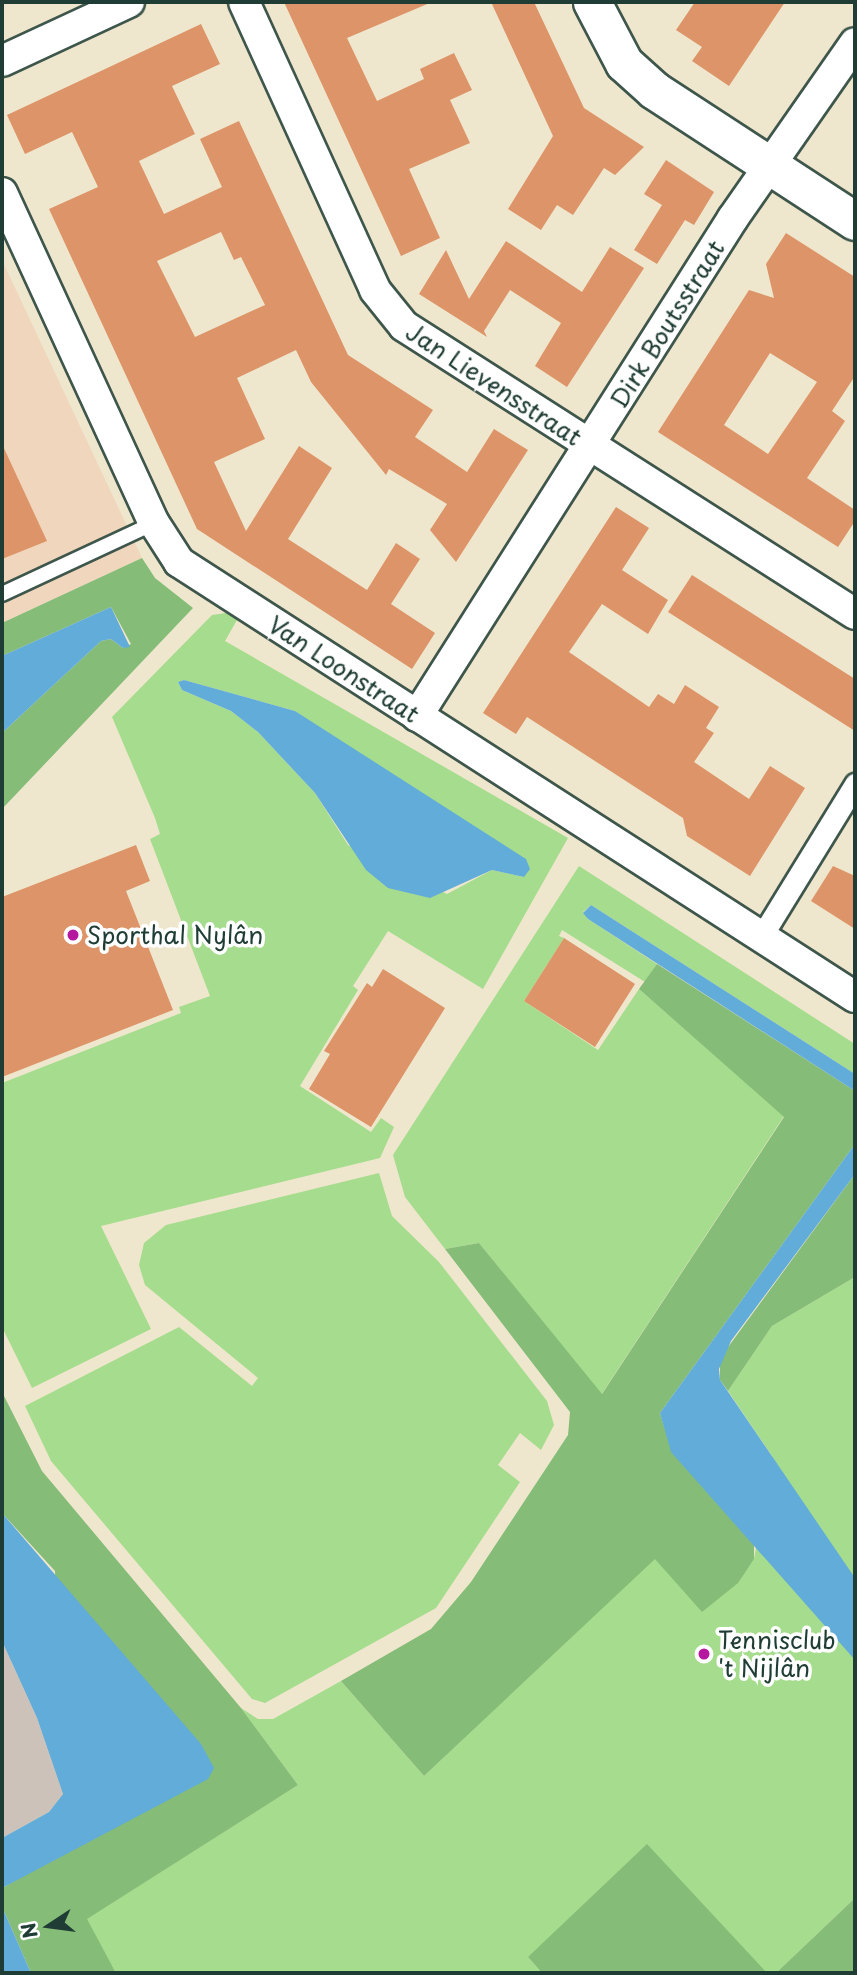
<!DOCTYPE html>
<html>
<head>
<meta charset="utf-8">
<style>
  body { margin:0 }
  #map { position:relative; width:857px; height:1975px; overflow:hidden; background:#efe7cd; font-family:"Playpen Sans",sans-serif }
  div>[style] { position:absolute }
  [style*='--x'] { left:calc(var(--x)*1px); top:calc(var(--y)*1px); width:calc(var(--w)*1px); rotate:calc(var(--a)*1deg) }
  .built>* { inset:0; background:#efd6bc }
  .industrial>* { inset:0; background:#cdc2b9 }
  .green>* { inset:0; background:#a6dc8d }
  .forest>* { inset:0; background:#84bc78 }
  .water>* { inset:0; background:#62acda }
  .building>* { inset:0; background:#dc9468 }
  .roads { filter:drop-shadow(2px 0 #3e564b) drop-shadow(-2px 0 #3e564b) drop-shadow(0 2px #3e564b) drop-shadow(0 -2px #3e564b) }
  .service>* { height:14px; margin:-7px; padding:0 7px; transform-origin:7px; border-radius:7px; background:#fff }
  .pedestrian>* { height:21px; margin:-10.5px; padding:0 10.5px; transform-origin:10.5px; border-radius:10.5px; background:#fff }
  .minor>* { height:30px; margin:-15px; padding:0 15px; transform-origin:15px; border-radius:15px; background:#fff }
  .tertiary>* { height:37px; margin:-18.5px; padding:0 18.5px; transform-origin:18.5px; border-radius:18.5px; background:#fff }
  .dots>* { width:19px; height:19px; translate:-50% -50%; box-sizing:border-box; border:4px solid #fff; border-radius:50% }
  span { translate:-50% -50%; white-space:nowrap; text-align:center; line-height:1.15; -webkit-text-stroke:7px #fff; paint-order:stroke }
  .street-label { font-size:24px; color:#1f3d34 }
  .poi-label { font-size:24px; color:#1f3d34 }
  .left { translate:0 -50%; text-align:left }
  .frame { position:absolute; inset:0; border:4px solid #1f3d34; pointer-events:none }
  .north { position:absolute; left:14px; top:1891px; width:70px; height:70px; -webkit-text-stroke:5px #fff; paint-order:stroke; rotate:257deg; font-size:19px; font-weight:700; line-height:28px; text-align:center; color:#1f3d34 }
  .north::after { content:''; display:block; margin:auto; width:24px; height:32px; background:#1f3d34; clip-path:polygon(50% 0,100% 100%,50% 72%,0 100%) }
</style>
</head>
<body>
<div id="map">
  <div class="built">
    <div style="clip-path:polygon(2px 260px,142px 558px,2px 623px)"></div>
  </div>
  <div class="industrial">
    <div style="clip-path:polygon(2px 1641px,37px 1718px,63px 1794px,49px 1812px,2px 1838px)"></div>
  </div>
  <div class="green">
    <div style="clip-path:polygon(evenodd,226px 613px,237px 620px,225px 641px,568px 838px,483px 989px,388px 931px,353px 986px,358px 990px,300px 1086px,371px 1132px,381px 1118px,394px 1127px,380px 1158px,101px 1226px,151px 1329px,32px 1388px,2px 1327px,2px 1083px,181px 1013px,179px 1007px,210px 996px,150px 839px,160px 834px,155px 818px,112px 717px,212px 615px,226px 613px,184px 680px,295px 711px,524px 877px,492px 870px,447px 894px,348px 845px,315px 793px,258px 732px,231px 711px,182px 690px,178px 682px,184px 680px)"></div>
    <div style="clip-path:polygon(579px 866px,855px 1044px,855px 1074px,591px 905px,583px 912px,588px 919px,657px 964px,645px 982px,562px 930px,559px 936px,564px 938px,524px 1001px,598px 1050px,639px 989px,784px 1116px,601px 1395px,479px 1243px,445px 1249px,405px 1197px,393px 1155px)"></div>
    <div style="clip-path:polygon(379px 1173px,392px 1216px,439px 1262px,547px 1401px,554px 1425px,541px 1450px,520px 1433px,498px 1465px,520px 1482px,436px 1608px,265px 1703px,252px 1699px,51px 1461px,25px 1406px,179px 1327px,252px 1386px,258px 1378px,145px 1285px,139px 1265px,144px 1243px,166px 1225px)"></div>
    <div style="clip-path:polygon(855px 1277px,855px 1898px,776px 1973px,528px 1957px,542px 1973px,116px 1973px,86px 1919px,298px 1785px,241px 1708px,258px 1719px,273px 1719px,341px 1681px,424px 1776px,655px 1558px,707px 1607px,737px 1583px,754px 1559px,772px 1456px,728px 1391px,772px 1326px)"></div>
  </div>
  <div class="forest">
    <div style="clip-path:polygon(142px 558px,155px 578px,193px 608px,2px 809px,2px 733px,101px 641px,111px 639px,123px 648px,131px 644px,111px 607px,2px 656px,2px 623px)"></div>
    <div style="clip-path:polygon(657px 964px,855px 1091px,855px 1144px,660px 1413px,672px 1452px,754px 1545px,754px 1559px,738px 1583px,702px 1612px,655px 1559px,424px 1776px,341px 1681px,431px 1629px,471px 1582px,568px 1435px,570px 1412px,445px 1249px,479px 1243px,602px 1394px,784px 1117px,639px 989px)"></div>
    <div style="clip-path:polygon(855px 1174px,855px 1277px,772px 1326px,728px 1391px,720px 1380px,720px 1358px)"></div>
    <div style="clip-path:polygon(2px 1392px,42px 1471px,241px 1708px,298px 1785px,87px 1919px,116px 1973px,31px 1973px,3px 1909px,4px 1887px,66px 1851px,55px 1571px,2px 1513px)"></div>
    <div style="clip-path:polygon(647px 1844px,767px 1973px,542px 1973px,528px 1957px)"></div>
    <div style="clip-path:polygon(855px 1898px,855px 1973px,776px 1973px)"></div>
  </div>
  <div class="water">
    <div style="clip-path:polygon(111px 607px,130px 647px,123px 648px,111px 639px,101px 641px,2px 733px,2px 656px)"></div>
    <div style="clip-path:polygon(184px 680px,295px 711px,526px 859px,530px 869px,524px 877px,492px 870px,430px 898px,388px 888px,366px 870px,315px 793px,258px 732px,231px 711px,182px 690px,178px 682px)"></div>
    <div style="clip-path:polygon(591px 905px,855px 1074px,855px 1091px,588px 919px,583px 913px)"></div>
    <div style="clip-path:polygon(855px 1144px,855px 1174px,731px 1341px,719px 1369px,720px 1380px,855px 1578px,855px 1660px,671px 1452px,660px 1413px)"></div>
    <div style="clip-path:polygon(2px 1513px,201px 1744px,214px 1768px,208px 1779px,4px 1887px,3px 1909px,31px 1973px,2px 1973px,2px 1838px,49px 1812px,63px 1794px,37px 1718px,2px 1641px)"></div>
  </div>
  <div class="building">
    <div style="clip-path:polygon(284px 2px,432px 2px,347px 38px,377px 101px,424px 79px,420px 69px,454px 53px,472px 90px,450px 100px,470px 143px,409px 169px,440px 238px,401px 256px)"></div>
    <div style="clip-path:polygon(491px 2px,534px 2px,584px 108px,644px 147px,615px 175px,604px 168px,573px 215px,557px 205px,541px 230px,508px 209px,553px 136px)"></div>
    <div style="clip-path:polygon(695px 2px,785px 2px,729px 86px,692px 61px,702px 47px,676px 30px)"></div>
    <div style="clip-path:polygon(evenodd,201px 24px,220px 64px,172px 86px,195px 134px,139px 161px,164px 214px,222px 187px,200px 139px,239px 121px,348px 355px,433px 410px,415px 437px,467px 472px,494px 429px,528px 450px,456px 562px,430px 530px,447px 504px,389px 469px,386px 475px,311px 382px,296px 350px,237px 378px,265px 439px,214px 462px,246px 531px,299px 446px,332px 468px,288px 539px,367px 590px,396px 543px,420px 559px,391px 604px,435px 633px,412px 669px,197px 529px,49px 209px,98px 187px,72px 132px,25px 154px,7px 115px,201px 24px,221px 232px,234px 260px,241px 257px,265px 305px,195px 337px,157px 261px,221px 232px)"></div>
    <div style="clip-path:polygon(666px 160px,714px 192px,694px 225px,685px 220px,657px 264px,634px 250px,662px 205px,644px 194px)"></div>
    <div style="clip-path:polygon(evenodd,786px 233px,855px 277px,855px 376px,832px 411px,845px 421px,807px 478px,855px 510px,855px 521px,838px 547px,658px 432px,749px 290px,774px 298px,766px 264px,786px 233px,770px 353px,817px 382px,768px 454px,724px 425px,770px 353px)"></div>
    <div style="clip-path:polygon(506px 241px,582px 292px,610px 247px,644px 268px,567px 387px,535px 366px,561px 323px,510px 290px,484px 331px,487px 337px,419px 294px,446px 250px,469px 299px)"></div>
    <div style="clip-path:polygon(2px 444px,47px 541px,2px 559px)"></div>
    <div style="clip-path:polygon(616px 507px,649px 528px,622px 570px,668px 600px,648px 634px,602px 604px,569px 652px,649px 707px,658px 694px,674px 704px,685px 685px,719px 707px,706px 728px,714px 733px,694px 762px,749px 799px,770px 766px,805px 788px,750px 876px,687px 836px,683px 818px,527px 717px,516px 734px,483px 713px)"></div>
    <div style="clip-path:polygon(692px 575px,855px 679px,855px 731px,668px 612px)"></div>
    <div style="clip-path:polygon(136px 845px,150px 881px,126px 891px,173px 1010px,2px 1077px,2px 897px)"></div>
    <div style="clip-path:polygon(833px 866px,855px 876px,855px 929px,811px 901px)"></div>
    <div style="clip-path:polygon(564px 938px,635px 984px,595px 1047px,524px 1001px)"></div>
    <div style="clip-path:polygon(383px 969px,445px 1008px,371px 1127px,309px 1089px,330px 1054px,324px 1051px,367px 983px,372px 987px)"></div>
  </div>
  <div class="roads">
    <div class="service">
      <div style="--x:2;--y:594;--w:168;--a:-25"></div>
    </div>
    <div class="pedestrian">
      <div style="--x:761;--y:937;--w:180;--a:-58.4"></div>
    </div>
    <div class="minor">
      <div style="--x:244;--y:2;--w:316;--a:65.5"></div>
      <div style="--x:375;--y:290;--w:46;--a:51.1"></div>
      <div style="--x:404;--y:326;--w:535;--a:32.56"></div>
      <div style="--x:2;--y:61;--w:140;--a:-24.9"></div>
      <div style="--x:2;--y:193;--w:363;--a:65.3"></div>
      <div style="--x:154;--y:523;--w:46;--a:57.3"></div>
      <div style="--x:179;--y:562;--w:804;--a:32.76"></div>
      <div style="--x:417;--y:716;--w:590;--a:-57.6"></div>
      <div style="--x:733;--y:218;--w:213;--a:-55.1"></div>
    </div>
    <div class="tertiary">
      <div style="--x:592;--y:2;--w:69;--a:62.3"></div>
      <div style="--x:624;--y:63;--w:40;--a:42"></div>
      <div style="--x:654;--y:90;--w:240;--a:33.1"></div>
    </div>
  </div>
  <div class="dots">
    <div style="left:73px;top:935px;background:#b5179e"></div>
    <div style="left:704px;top:1654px;background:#b5179e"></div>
  </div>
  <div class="street-label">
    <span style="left:667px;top:324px;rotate:-58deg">Dirk Boutsstraat</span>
    <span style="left:494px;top:384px;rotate:33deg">Jan Lievensstraat</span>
    <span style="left:344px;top:669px;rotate:33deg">Van Loonstraat</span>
  </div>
  <div class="poi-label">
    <span class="left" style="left:87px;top:935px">Sporthal Nylân</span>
    <span class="left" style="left:718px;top:1654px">Tennisclub<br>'t Nijlân</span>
  </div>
  <div class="frame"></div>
  <div class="north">N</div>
</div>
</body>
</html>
